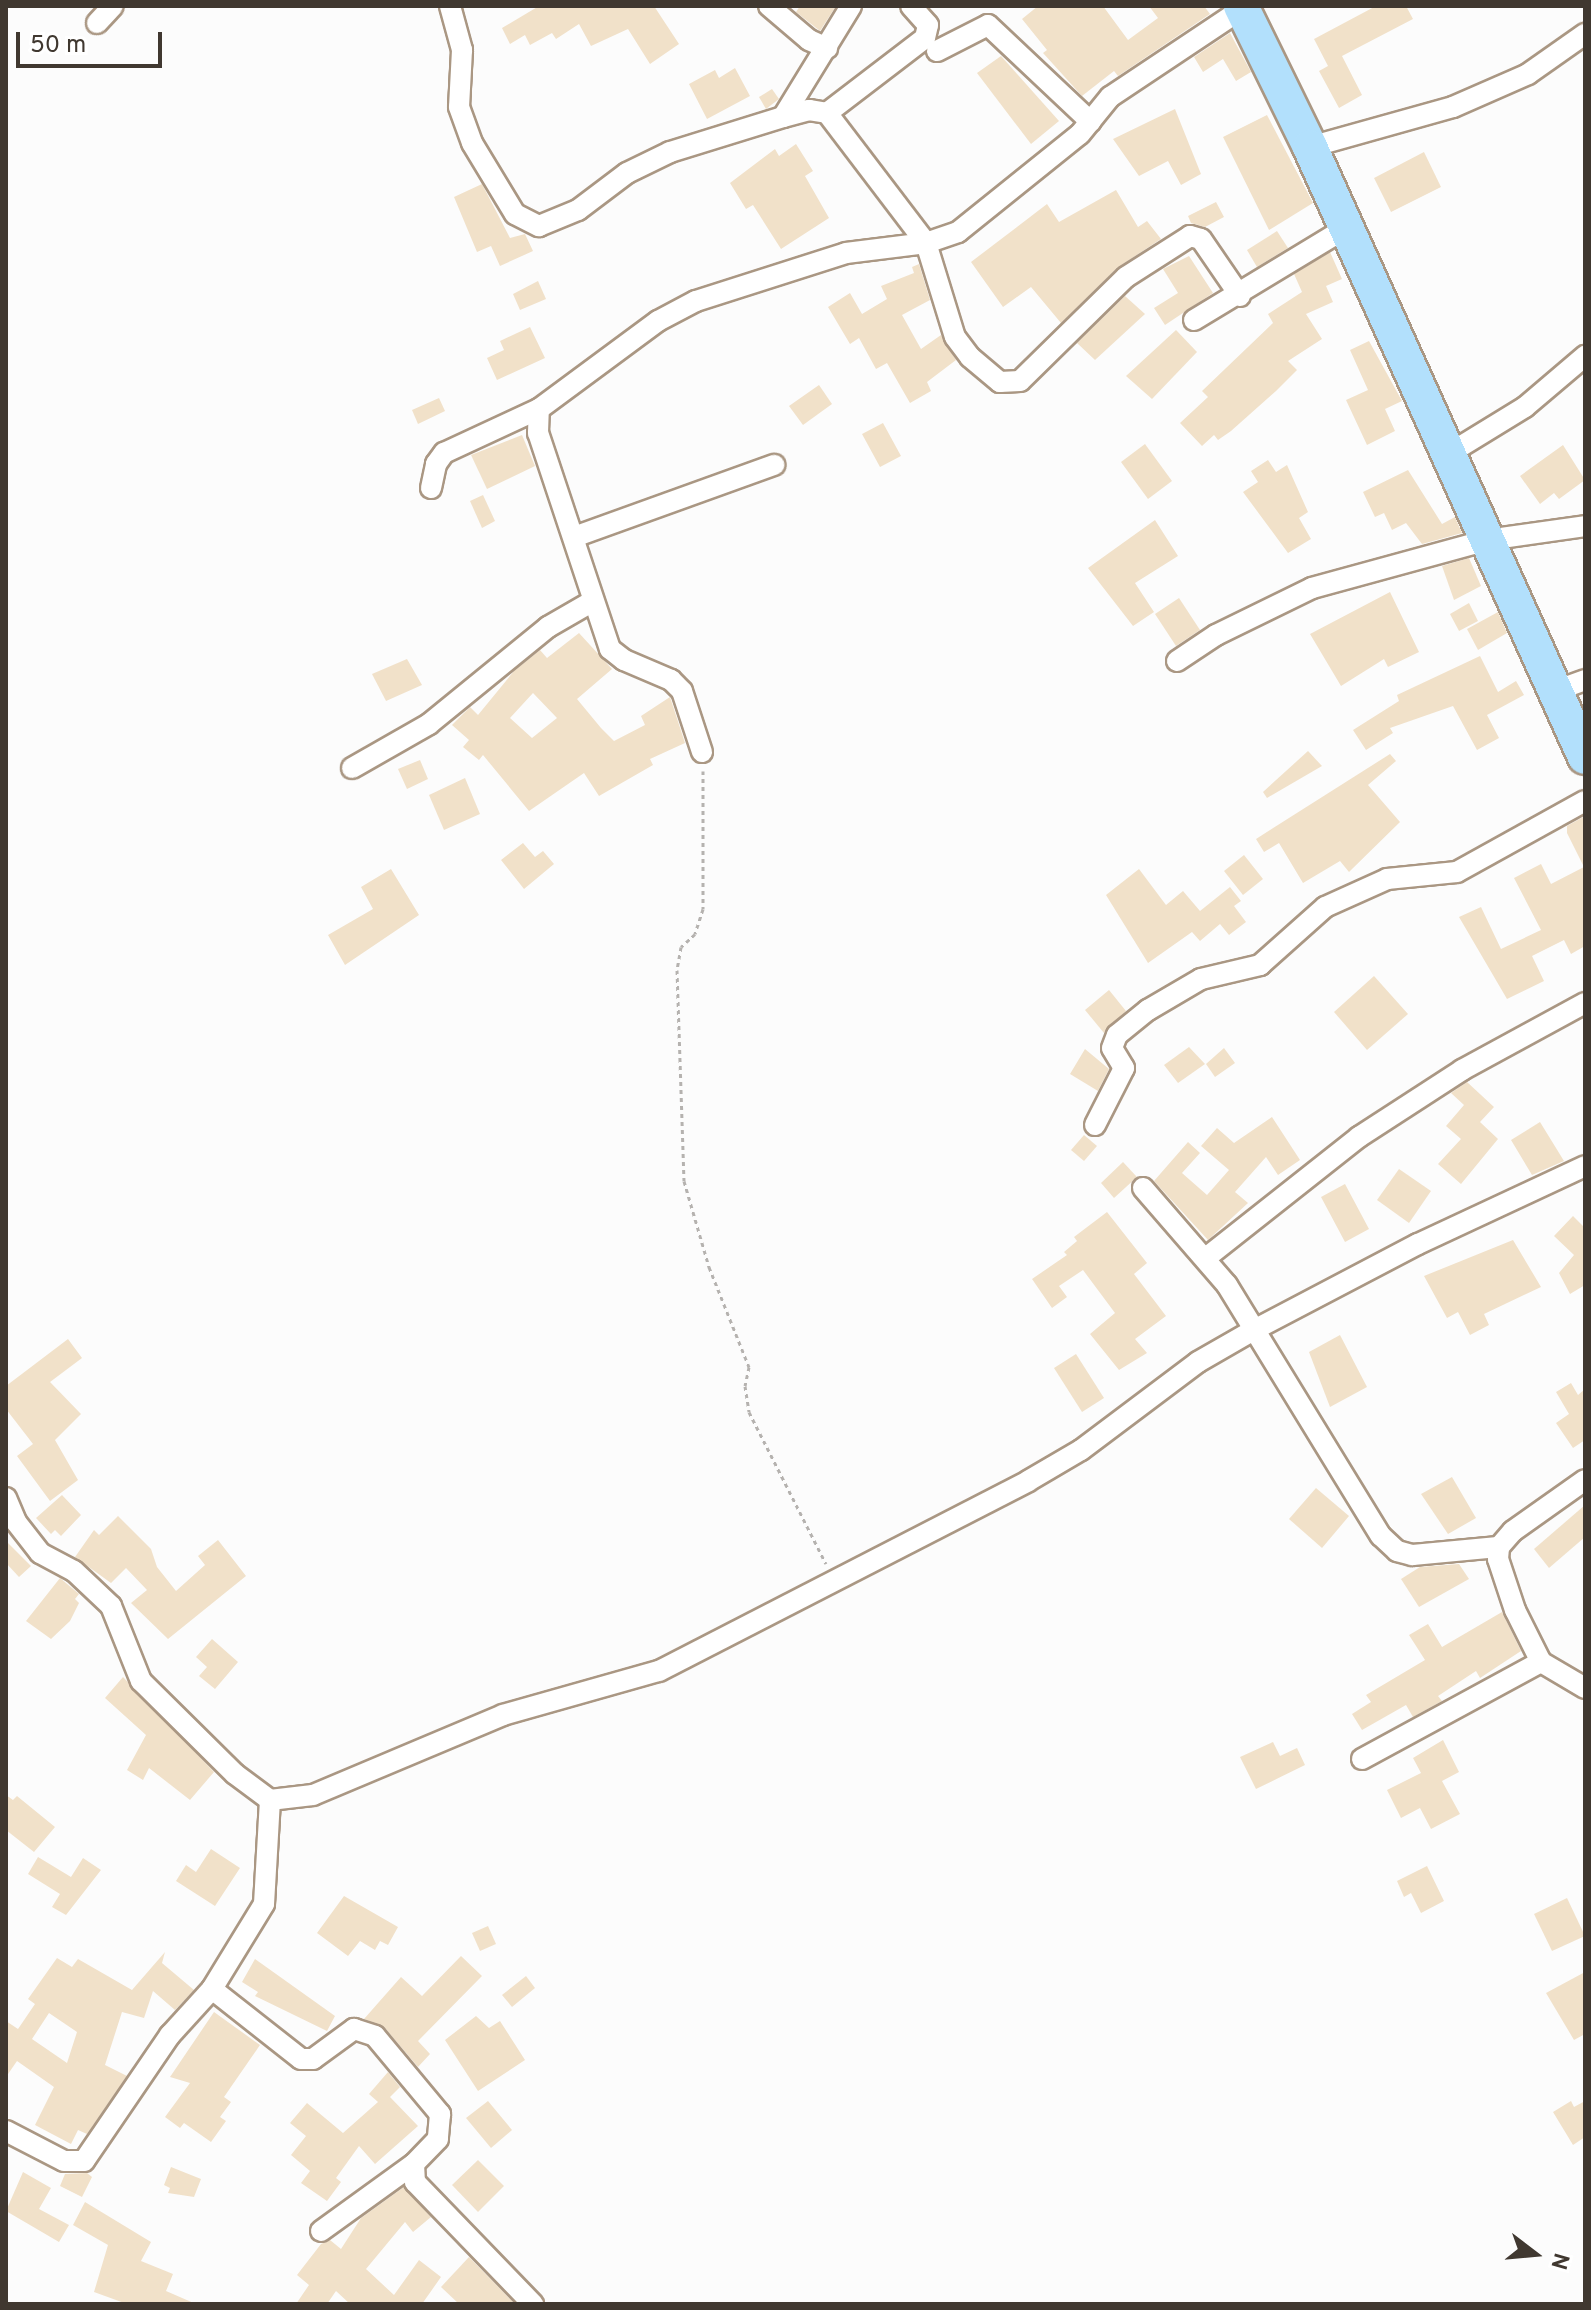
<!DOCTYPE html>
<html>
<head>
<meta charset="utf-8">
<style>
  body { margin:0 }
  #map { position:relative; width:1591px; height:2310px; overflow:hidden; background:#fcfcfc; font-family:Overpass,sans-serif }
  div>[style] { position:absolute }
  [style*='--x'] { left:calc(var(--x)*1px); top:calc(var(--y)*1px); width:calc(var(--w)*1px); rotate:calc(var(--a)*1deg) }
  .building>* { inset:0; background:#f1e1c9 }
  .path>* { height:3px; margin-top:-1.5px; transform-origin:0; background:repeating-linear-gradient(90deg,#b5b2af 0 4px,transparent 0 8px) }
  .roads { filter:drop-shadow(2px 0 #aa9783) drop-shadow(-2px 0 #aa9783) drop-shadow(0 2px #aa9783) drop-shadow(0 -2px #aa9783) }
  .minor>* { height:20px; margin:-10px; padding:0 10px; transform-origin:10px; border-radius:10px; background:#fff }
  .trunk>* { height:34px; margin:-17px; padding:0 17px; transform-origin:17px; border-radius:17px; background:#b2e0fc }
  span { translate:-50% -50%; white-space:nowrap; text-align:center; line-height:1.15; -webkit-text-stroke:6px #fff; paint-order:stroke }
  .frame { position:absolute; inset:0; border:8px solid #403830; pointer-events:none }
  .north { position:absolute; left:1495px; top:2214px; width:80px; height:80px; -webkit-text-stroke:6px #fff; paint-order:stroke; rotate:106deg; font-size:22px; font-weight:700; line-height:32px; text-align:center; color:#403830 }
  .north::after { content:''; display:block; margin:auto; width:28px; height:36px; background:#403830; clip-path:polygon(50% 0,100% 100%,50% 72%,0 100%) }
  .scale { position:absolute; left:16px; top:32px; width:146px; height:36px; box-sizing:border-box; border:4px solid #403830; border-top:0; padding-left:10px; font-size:24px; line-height:28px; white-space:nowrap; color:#403830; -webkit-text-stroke:6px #fff; paint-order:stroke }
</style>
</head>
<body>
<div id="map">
  <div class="building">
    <div style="clip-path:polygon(539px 6px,654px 6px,679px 44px,650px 64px,628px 29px,591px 46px,579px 24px,556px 39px,552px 33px,530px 45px,525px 35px,510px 44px,502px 28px)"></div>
    <div style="clip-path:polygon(800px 6px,836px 6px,820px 31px,796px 12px)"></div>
    <div style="clip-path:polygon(1038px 6px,1103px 6px,1128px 40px,1158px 18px,1149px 6px,1204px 6px,1210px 14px,1118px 76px,1114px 71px,1082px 96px,1043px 53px,1047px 50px,1022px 19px)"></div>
    <div style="clip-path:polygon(1376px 6px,1406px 6px,1413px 19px,1342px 56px,1362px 95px,1339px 108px,1319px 71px,1328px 66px,1314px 39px)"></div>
    <div style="clip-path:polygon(1230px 33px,1251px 72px,1236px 81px,1223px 59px,1203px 72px,1194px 57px)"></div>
    <div style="clip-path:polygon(1001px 56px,1059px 121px,1031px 144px,977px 73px)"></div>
    <div style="clip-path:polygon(735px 68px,750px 96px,707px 119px,689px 84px,715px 70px,719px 78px)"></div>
    <div style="clip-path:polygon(772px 89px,779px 99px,766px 109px,759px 97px)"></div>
    <div style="clip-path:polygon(1175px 109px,1201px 174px,1181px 185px,1168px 161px,1139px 176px,1113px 139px)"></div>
    <div style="clip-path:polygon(1267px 115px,1313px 203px,1269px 230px,1223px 137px)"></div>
    <div style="clip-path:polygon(796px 144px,813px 171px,805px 176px,829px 218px,781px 249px,753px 205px,746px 209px,730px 183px,775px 149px,779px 156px)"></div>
    <div style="clip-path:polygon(1424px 152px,1441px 187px,1391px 212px,1374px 178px)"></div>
    <div style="clip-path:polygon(482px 184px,510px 238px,525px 234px,533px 251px,500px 266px,491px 246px,477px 252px,454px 197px)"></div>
    <div style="clip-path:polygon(1116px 190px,1138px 227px,1147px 221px,1161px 239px,1117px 268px,1061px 323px,1031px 287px,1003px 307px,971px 262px,1047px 204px,1059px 222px)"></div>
    <div style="clip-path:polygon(1216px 202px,1224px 217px,1205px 227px,1191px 223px,1188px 216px)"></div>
    <div style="clip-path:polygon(1277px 231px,1288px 248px,1257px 267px,1247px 250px)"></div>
    <div style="clip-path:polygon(1330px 252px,1342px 279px,1326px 286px,1333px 302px,1306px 314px,1322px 339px,1288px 361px,1297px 370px,1276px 391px,1231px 431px,1218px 440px,1214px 435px,1202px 446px,1180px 423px,1208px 397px,1202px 391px,1273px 323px,1268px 314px,1302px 292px,1294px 274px)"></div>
    <div style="clip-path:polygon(1189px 256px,1213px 293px,1165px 325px,1154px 308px,1178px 293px,1163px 269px)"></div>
    <div style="clip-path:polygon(919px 264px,930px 300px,902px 315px,921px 349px,941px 335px,956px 360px,927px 382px,931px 391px,910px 403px,887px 363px,876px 369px,859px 338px,850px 344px,828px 307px,850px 293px,862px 314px,887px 299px,881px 286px,914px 273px,912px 267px)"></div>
    <div style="clip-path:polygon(538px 281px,546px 299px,520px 310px,513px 294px)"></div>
    <div style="clip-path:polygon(1125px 296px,1145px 314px,1095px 360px,1077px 343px)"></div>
    <div style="clip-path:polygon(530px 327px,545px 358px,497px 380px,487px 358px,504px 350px,500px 341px)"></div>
    <div style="clip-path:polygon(1176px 330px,1197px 352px,1152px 399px,1126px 376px)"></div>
    <div style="clip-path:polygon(1369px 341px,1402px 401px,1385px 409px,1395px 431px,1367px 445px,1346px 400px,1368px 390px,1350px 350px)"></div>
    <div style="clip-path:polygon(819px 385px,832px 404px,803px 425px,789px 406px)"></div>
    <div style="clip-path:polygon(439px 398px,445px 411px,418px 424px,412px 410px)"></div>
    <div style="clip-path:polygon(883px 423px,901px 456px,880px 467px,862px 434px)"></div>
    <div style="clip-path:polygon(522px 435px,535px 466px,487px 489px,471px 455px)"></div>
    <div style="clip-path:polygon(1145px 444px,1172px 481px,1148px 499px,1121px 462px)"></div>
    <div style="clip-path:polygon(1563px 445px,1585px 480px,1559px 499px,1554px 493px,1540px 504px,1520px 476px)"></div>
    <div style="clip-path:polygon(1268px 460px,1276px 472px,1287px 465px,1308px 512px,1299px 518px,1311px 539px,1288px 553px,1243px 492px,1258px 482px,1251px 471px)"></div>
    <div style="clip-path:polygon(1408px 470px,1442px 524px,1455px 517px,1462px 533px,1422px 544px,1406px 523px,1392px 530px,1384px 513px,1375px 517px,1363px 492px)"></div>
    <div style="clip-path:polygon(483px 495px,495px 521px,482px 528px,470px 501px)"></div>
    <div style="clip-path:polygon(1155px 520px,1178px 556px,1135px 583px,1154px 612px,1133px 626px,1088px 568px)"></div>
    <div style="clip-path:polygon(1469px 558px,1481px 586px,1454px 600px,1442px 566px)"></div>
    <div style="clip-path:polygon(1390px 592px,1419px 652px,1388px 667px,1384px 659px,1341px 686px,1310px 634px)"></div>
    <div style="clip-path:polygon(1179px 598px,1200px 630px,1176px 646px,1155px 614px)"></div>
    <div style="clip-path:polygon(1469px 603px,1478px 621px,1459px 631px,1450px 614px)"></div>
    <div style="clip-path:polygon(1498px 612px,1507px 633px,1478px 650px,1467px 629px)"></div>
    <div style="clip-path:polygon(evenodd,579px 633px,612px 669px,577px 699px,601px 728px,614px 741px,645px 725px,641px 716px,670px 697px,685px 743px,650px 759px,653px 765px,599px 796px,584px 773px,529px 811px,483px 755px,479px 760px,463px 747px,469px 740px,452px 725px,470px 707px,478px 715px,514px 671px,540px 650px,547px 658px,579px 633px,533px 693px,557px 718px,532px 738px,510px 718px,533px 693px)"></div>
    <div style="clip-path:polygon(1480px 656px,1498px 692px,1516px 681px,1524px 695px,1487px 715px,1499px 738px,1477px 750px,1453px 706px,1390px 728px,1393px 733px,1366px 750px,1353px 730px,1399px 701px,1397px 695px)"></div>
    <div style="clip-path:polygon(407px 659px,422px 685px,386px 701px,372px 674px)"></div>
    <div style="clip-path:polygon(1308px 751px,1322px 766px,1267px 798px,1263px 792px)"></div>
    <div style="clip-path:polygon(1390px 754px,1396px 761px,1368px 785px,1400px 822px,1349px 872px,1340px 861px,1303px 883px,1279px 843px,1264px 852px,1256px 839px)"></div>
    <div style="clip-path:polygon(420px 760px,428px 779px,407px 789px,398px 769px)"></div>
    <div style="clip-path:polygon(465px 778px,480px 814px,444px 830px,429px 795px)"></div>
    <div style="clip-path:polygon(1585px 816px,1585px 946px,1571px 954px,1564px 940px,1532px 956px,1544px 981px,1507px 999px,1459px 917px,1481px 907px,1501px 949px,1541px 930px,1514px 878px,1541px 864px,1551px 884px,1584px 867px,1567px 833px,1567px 826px)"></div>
    <div style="clip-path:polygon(523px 843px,535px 857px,543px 851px,554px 864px,524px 889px,501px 860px)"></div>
    <div style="clip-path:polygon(1244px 855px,1263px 879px,1243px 895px,1224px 871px)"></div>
    <div style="clip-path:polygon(391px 869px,419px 915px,345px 965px,328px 935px,373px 909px,361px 887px)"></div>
    <div style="clip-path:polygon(1139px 869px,1166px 905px,1183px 891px,1200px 911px,1230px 887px,1241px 901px,1234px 906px,1246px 922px,1229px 935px,1220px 924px,1200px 941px,1192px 932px,1148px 963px,1106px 895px)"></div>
    <div style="clip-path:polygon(1374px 976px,1408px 1014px,1367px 1050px,1334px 1012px)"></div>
    <div style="clip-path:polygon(1109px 990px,1126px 1011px,1104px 1033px,1085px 1010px)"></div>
    <div style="clip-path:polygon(1189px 1047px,1205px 1064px,1178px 1083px,1164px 1065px)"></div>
    <div style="clip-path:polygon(1224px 1048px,1235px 1063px,1215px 1077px,1206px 1064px)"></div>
    <div style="clip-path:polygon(1085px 1049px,1109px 1069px,1098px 1091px,1070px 1074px)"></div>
    <div style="clip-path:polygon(1467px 1082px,1494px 1107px,1480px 1122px,1498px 1139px,1461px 1184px,1438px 1164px,1461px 1139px,1446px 1126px,1464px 1105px,1451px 1093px)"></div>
    <div style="clip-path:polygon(1272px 1117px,1300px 1160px,1278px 1175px,1266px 1157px,1235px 1192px,1248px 1203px,1208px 1240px,1154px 1181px,1188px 1142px,1200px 1153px,1182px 1173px,1207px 1195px,1229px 1170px,1201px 1146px,1217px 1128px,1234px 1143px)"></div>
    <div style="clip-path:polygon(1540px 1122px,1564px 1161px,1532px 1175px,1511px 1140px)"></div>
    <div style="clip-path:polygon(1084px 1135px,1097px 1146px,1084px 1161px,1071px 1150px)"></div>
    <div style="clip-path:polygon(1123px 1162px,1137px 1177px,1114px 1198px,1101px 1183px)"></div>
    <div style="clip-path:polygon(1399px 1169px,1431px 1191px,1409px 1223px,1377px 1200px)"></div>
    <div style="clip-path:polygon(1345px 1184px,1369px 1229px,1345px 1242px,1321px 1197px)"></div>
    <div style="clip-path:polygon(1107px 1212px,1147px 1263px,1134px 1274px,1166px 1316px,1135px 1339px,1147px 1353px,1119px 1370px,1090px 1334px,1115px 1313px,1083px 1270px,1059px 1286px,1067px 1297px,1052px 1308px,1032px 1279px,1067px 1255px,1064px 1252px,1077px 1241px,1074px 1237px)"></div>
    <div style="clip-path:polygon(1573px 1216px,1585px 1228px,1585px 1285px,1570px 1294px,1559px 1273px,1574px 1255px,1554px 1236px)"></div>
    <div style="clip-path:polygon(1513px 1240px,1541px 1287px,1484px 1314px,1489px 1325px,1470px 1335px,1458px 1312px,1447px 1318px,1424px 1276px)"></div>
    <div style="clip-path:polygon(1340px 1335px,1367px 1387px,1330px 1407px,1309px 1352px)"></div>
    <div style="clip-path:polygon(68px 1339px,82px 1358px,50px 1382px,81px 1414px,55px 1440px,78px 1480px,50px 1501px,17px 1456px,33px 1444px,6px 1409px,6px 1386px)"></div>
    <div style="clip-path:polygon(1076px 1354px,1104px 1398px,1082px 1412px,1054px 1368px)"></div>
    <div style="clip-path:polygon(1571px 1383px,1578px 1395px,1585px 1389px,1585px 1440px,1573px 1448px,1556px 1423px,1569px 1414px,1556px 1392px)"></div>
    <div style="clip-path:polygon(1452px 1477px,1476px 1518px,1448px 1534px,1421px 1494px)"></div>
    <div style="clip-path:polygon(1316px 1488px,1349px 1516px,1322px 1548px,1289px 1519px)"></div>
    <div style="clip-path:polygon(62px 1495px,81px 1515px,61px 1536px,55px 1530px,51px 1534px,36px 1518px)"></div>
    <div style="clip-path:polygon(1585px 1505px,1585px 1537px,1549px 1568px,1534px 1549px)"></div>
    <div style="clip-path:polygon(118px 1516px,151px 1549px,157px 1567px,176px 1591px,205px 1565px,198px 1556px,218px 1540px,246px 1576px,168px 1639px,131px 1603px,147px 1590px,126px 1568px,111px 1583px,75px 1557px,94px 1530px,99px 1535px)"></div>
    <div style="clip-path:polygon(6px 1541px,31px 1566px,19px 1577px,6px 1563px)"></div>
    <div style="clip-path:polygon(1459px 1564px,1469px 1579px,1419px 1607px,1401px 1579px,1420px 1567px)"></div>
    <div style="clip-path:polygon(60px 1578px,79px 1594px,75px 1599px,79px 1603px,70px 1621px,51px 1639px,26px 1621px)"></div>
    <div style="clip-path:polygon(1502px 1612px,1521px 1651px,1480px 1678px,1476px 1671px,1438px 1696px,1442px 1701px,1413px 1717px,1406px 1705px,1362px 1730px,1352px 1714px,1371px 1702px,1366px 1695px,1425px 1660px,1409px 1635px,1428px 1624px,1442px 1647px)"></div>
    <div style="clip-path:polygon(212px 1639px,238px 1662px,215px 1689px,199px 1676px,207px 1667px,196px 1657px)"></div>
    <div style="clip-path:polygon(123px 1677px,214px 1772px,190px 1800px,149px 1768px,143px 1780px,127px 1770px,146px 1735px,105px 1698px)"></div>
    <div style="clip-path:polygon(1443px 1740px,1459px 1772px,1442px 1781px,1460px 1814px,1431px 1829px,1420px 1808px,1401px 1818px,1387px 1790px,1421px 1773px,1413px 1758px)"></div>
    <div style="clip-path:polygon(1273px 1742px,1280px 1756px,1297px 1748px,1305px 1765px,1256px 1789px,1240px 1757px)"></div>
    <div style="clip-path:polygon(6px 1795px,13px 1800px,17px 1796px,55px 1827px,34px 1852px,6px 1830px)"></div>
    <div style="clip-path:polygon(211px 1849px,240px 1868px,215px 1906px,176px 1881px,186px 1865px,196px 1872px)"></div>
    <div style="clip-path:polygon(38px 1857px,71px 1877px,83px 1858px,101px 1870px,66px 1915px,52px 1907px,60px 1894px,28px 1874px)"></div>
    <div style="clip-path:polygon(1427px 1866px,1444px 1901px,1421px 1913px,1411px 1893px,1404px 1897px,1397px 1881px)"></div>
    <div style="clip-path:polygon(344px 1896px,398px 1927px,388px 1945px,380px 1941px,375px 1950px,360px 1941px,348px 1956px,317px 1933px)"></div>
    <div style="clip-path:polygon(1567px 1898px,1585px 1936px,1552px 1951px,1534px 1914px)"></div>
    <div style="clip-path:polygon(488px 1926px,496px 1944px,480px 1951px,472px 1933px)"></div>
    <div style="clip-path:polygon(evenodd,165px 1952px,162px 1963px,194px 1990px,175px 2010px,153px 1991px,144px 2018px,122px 2012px,105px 2065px,127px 2076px,87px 2134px,78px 2130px,71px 2144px,35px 2125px,54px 2087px,17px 2061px,6px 2077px,6px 2021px,18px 2029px,35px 2004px,28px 1999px,57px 1958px,72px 1967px,78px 1959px,132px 1990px,165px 1952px,49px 2013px,77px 2032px,67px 2063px,32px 2039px,49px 2013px)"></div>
    <div style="clip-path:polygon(461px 1956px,482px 1976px,418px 2041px,430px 2054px,418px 2067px,384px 2027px,364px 2019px,401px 1977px,422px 1996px)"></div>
    <div style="clip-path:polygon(255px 1959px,335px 2016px,327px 2031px,255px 1996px,258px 1992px,242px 1982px)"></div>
    <div style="clip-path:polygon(1585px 1972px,1585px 2034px,1574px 2040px,1546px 1993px)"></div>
    <div style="clip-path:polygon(526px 1976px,535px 1988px,512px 2007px,502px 1995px)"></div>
    <div style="clip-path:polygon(214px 2012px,260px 2045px,224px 2097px,231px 2102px,220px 2117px,226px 2121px,211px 2142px,184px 2123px,180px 2128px,165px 2117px,190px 2083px,170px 2077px)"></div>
    <div style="clip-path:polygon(476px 2016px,489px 2028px,500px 2021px,525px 2060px,478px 2091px,445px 2040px)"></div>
    <div style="clip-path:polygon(388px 2072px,400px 2087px,390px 2097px,418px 2126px,375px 2164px,359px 2146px,336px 2178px,341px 2182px,327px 2201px,301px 2183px,310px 2171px,291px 2155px,306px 2136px,290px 2123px,307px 2103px,343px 2133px,378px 2102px,369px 2094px)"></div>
    <div style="clip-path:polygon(488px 2101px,512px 2130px,491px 2148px,466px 2118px)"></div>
    <div style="clip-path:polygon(1571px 2101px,1574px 2107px,1585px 2101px,1585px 2137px,1573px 2145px,1553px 2112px)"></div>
    <div style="clip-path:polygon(478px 2160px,504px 2186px,478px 2212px,452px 2185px)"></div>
    <div style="clip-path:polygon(171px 2167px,201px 2179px,194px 2197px,168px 2193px,170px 2188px,164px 2185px)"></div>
    <div style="clip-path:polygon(23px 2172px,51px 2188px,39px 2209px,69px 2225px,59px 2242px,6px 2211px)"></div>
    <div style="clip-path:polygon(87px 2173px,92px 2177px,82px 2197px,60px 2186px,65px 2174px)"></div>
    <div style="clip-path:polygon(404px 2187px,431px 2217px,413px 2232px,405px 2222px,366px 2269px,394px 2295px,419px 2260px,441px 2277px,422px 2304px,350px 2304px,336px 2291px,327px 2304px,296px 2304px,309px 2285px,297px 2275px,321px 2244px,330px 2240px,341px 2249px,361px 2218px)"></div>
    <div style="clip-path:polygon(85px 2202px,151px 2242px,141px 2261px,173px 2274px,166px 2291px,196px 2304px,127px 2304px,94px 2292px,108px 2245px,73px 2225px)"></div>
    <div style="clip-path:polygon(469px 2257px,515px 2304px,459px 2304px,441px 2287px)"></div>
  </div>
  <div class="path">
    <div style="--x:703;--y:771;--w:138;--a:90"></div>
    <div style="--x:703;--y:909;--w:26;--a:108"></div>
    <div style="--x:695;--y:934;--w:19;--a:137"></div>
    <div style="--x:681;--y:947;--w:23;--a:100"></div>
    <div style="--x:677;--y:970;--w:211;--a:88.1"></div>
    <div style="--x:684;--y:1181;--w:90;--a:73.8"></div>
    <div style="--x:709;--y:1267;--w:108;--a:68.2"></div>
    <div style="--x:749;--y:1367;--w:19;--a:102"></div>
    <div style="--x:745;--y:1386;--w:26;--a:81"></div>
    <div style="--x:749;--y:1412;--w:170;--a:63.1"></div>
  </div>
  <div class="roads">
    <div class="minor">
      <div style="--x:450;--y:6;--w:46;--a:74.7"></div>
      <div style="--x:462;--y:50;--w:57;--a:93"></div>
      <div style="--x:459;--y:107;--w:38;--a:70"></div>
      <div style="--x:472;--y:143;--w:83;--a:58.8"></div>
      <div style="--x:515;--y:214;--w:27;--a:27"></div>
      <div style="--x:539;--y:226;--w:42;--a:-22.3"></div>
      <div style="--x:578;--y:210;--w:61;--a:-37.1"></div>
      <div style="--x:627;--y:173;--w:48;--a:-26"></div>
      <div style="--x:670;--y:152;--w:118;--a:-17.2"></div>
      <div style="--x:783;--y:117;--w:130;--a:-58.5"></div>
      <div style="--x:769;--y:6;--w:52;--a:40.4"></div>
      <div style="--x:809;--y:40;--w:20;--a:24"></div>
      <div style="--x:97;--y:23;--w:23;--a:-47"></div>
      <div style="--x:937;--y:51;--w:57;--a:-27"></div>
      <div style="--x:988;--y:25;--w:141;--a:43.3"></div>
      <div style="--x:827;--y:113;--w:123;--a:-37.4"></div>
      <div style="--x:925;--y:38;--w:13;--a:-77"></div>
      <div style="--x:928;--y:25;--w:25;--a:-132"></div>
      <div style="--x:783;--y:117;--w:27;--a:-15"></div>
      <div style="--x:809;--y:110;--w:18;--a:9"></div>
      <div style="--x:827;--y:113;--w:163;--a:52.7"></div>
      <div style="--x:926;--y:243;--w:98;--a:72.9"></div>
      <div style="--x:955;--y:337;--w:25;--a:53"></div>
      <div style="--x:970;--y:357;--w:39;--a:40"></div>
      <div style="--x:1000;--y:382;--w:20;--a:-3"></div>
      <div style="--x:1020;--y:381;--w:148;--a:-44.5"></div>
      <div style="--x:1126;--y:277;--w:76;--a:-32.6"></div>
      <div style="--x:1190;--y:236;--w:11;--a:15"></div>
      <div style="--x:1201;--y:239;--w:69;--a:55.6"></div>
      <div style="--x:1310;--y:147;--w:148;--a:-15.6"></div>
      <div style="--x:1453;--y:107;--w:82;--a:-23.7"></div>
      <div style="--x:1528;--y:74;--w:70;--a:-35.1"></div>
      <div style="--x:1194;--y:320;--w:175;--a:-31.2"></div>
      <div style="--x:1450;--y:453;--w:88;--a:-31.5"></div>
      <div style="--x:1525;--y:407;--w:79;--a:-40.4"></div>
      <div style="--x:431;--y:488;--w:25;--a:-78"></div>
      <div style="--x:436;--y:464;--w:14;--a:-54"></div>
      <div style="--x:444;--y:453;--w:105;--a:-24.9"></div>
      <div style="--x:574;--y:537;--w:213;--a:-19.8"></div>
      <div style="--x:1177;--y:661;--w:47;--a:-33.7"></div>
      <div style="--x:1216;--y:635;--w:107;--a:-26.1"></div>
      <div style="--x:1312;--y:588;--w:181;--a:-15.3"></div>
      <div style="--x:1487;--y:540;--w:99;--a:-8.1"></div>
      <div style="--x:1555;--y:691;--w:32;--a:-20"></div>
      <div style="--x:702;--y:752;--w:64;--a:-108.2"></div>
      <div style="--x:682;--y:691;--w:16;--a:-135"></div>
      <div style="--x:671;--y:680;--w:51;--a:-156.9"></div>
      <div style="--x:624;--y:660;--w:18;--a:-142"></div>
      <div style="--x:610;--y:649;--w:228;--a:-108.4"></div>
      <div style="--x:538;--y:433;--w:24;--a:-88"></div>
      <div style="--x:539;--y:409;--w:148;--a:-36.5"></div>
      <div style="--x:658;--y:321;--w:43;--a:-27.8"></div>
      <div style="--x:696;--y:301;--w:157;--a:-17.7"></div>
      <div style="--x:846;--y:253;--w:81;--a:-7.1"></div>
      <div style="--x:926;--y:243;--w:34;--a:-19"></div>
      <div style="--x:958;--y:232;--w:156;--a:-38.8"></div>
      <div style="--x:1080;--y:134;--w:48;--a:-51"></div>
      <div style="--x:1110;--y:97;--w:159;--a:-33.7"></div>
      <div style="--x:352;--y:768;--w:89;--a:-29.7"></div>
      <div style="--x:429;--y:724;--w:154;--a:-39.2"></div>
      <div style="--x:548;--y:627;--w:52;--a:-30"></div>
      <div style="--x:1095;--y:1125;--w:64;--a:-63"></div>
      <div style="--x:1124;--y:1068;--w:23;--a:-121"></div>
      <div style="--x:1112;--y:1048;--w:14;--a:-69"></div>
      <div style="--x:1117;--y:1035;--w:40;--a:-39"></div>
      <div style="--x:1148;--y:1010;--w:61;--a:-30.3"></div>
      <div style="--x:1201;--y:979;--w:61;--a:-13.3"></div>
      <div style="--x:1260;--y:965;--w:87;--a:-41.7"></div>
      <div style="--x:1325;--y:907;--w:68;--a:-24.3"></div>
      <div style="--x:1387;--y:879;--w:70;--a:-5.7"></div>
      <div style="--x:1457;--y:872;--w:146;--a:-29"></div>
      <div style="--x:1143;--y:1188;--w:128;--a:49.1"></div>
      <div style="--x:1227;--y:1285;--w:294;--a:58.5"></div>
      <div style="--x:1381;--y:1536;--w:22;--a:43"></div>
      <div style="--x:1397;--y:1551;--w:16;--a:15"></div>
      <div style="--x:1412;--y:1555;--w:87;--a:-5.3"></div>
      <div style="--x:1207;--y:1257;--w:194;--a:-38.3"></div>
      <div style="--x:1359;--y:1137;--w:123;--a:-33"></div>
      <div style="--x:1462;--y:1070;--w:140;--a:-28.6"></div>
      <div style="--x:6;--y:1498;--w:26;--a:67"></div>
      <div style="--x:16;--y:1522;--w:39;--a:52"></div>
      <div style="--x:40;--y:1553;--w:38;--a:28"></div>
      <div style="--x:74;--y:1571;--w:51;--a:43.4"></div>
      <div style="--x:111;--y:1606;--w:81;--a:68.2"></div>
      <div style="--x:141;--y:1681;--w:132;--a:44.7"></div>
      <div style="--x:235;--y:1774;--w:44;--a:36.6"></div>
      <div style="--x:270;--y:1800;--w:43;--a:-6.6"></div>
      <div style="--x:313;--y:1795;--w:206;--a:-22.8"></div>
      <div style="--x:503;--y:1715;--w:162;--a:-15.8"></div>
      <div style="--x:659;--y:1671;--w:415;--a:-27.2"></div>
      <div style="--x:1028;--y:1481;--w:61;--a:-30.3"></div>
      <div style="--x:1081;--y:1450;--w:146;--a:-36.9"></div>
      <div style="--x:1198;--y:1362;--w:62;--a:-29.9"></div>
      <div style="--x:1252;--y:1331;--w:187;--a:-27.7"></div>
      <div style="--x:1418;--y:1244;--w:184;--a:-25"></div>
      <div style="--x:1541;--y:1662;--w:51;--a:30.6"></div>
      <div style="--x:1362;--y:1759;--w:204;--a:-28.5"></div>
      <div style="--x:1541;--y:1662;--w:58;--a:-116.6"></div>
      <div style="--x:1515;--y:1610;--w:54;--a:-108.4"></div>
      <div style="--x:1498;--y:1559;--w:12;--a:-85"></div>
      <div style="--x:1499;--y:1547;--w:21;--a:-49"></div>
      <div style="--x:1513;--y:1531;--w:88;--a:-35.3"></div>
      <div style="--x:270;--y:1800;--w:104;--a:93.3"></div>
      <div style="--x:264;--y:1904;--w:100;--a:121.5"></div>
      <div style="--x:212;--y:1989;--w:113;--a:38.2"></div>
      <div style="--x:301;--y:2059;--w:12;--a:0"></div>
      <div style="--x:313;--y:2059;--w:51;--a:-36.2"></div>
      <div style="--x:354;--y:2029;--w:22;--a:18"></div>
      <div style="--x:375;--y:2036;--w:102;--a:50.2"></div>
      <div style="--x:440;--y:2114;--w:25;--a:95"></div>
      <div style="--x:438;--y:2139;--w:35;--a:134"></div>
      <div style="--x:414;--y:2164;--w:18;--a:87"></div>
      <div style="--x:415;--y:2182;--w:170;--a:46"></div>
      <div style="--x:6;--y:2131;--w:65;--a:27.3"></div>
      <div style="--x:64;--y:2161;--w:20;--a:0"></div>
      <div style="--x:84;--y:2161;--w:153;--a:-55.7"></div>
      <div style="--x:170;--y:2035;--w:62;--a:-47.6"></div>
      <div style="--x:321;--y:2231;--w:115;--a:-35.8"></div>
    </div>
    <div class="trunk">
      <div style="--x:1241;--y:6;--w:157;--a:63.9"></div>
      <div style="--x:1310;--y:147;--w:669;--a:65.73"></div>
    </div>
  </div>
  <div class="frame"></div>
  <div class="north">N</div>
  <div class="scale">50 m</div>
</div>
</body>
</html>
